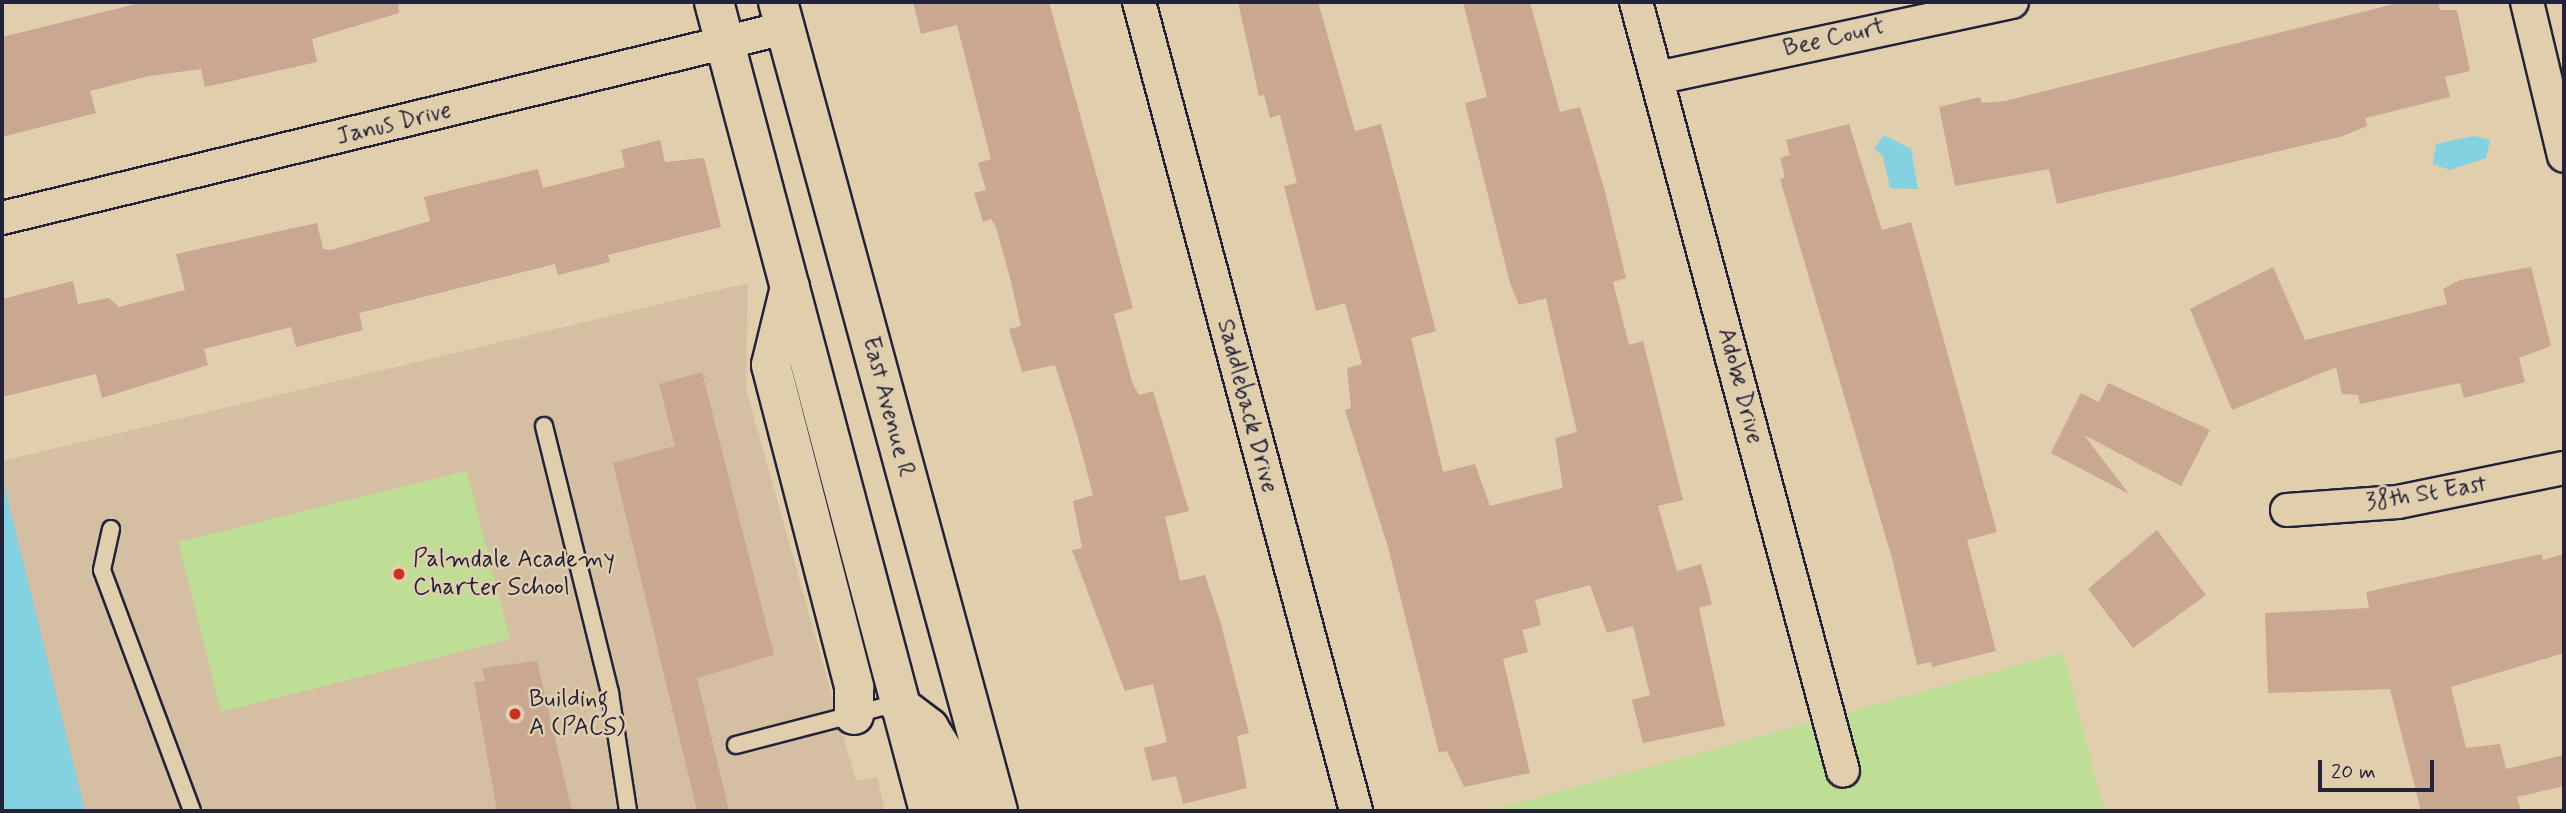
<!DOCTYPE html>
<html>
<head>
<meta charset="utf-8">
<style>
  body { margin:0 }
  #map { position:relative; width:2566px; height:813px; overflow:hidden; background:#e0ceac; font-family:Mynerve,sans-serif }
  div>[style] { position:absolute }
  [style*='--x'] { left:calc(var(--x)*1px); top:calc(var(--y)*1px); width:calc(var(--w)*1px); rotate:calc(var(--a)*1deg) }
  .built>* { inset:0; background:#d5bfa2 }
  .green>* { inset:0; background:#bedd95 }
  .water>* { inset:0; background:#83d1e1 }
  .building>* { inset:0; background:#caa791 }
  .roads { filter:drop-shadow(2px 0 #22223b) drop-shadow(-2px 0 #22223b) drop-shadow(0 2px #22223b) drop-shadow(0 -2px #22223b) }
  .service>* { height:16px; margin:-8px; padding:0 8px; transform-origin:8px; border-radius:8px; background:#e0ceac }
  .minor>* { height:32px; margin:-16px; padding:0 16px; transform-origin:16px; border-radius:16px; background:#e0ceac }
  .secondary>* { height:38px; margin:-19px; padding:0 19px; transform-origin:19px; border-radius:19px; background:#e0ceac }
  .dots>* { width:19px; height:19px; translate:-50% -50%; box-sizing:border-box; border:4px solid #e0ceac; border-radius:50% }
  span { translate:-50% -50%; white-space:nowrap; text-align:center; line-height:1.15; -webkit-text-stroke:5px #e0ceac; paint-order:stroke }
  .street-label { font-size:24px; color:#22223b }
  .poi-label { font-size:24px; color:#22223b }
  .left { translate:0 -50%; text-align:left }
  .frame { position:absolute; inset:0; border:4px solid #22223b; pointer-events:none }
  .scale { position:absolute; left:2318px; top:760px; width:116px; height:32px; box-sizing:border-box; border:4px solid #22223b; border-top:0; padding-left:9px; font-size:21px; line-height:24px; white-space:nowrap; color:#22223b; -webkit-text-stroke:5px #e0ceac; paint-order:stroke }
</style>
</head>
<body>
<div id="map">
  <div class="built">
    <div style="clip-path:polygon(748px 283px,746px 389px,856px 781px,877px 777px,885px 811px,2px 811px,2px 461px)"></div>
  </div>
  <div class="green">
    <div style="clip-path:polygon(467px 471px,510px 639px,221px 712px,178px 542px)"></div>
    <div style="clip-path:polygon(2063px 653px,2104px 811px,1490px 811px)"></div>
  </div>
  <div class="water">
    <div style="clip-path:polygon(1884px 135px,1911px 149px,1918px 189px,1890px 188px,1883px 156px,1874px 149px)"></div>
    <div style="clip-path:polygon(2474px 136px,2490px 140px,2486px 158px,2450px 170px,2433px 164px,2436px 144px)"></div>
    <div style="clip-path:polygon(2px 477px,74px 767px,85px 811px,2px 811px)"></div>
  </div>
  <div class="building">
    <div style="clip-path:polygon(144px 2px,398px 2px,399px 13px,312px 39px,317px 62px,205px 87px,201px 69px,149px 76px,90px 91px,96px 113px,2px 137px,2px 37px)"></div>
    <div style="clip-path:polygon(913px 2px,1049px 2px,1133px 308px,1114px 314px,1132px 382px,1139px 395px,1153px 391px,1189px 511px,1165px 517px,1180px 581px,1205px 575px,1221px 624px,1249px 733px,1237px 736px,1247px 788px,1183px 804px,1176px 776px,1152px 781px,1144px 748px,1167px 742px,1153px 684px,1125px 691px,1072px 550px,1082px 548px,1073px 501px,1093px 495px,1078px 438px,1055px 365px,1022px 372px,1009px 329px,1021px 326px,1011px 282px,996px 227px,991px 219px,983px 222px,974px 193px,986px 190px,978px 163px,991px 159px,957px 25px,921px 34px)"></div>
    <div style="clip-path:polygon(1238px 2px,1318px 2px,1355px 131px,1381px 124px,1436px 331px,1411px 338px,1443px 472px,1475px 464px,1490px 506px,1563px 488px,1555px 438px,1577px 432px,1546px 298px,1519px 305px,1510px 283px,1465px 103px,1487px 97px,1463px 2px,1530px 2px,1560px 112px,1580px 107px,1604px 188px,1626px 278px,1613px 282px,1629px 345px,1643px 341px,1683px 500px,1658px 506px,1677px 571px,1701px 564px,1712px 604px,1699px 608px,1725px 726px,1643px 743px,1632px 700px,1650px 695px,1633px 626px,1607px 633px,1590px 585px,1535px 600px,1541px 625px,1522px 630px,1528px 652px,1503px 659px,1530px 773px,1464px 787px,1447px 751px,1439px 753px,1388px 547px,1345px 410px,1351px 408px,1347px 368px,1362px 364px,1345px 303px,1316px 311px,1284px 186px,1297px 183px,1280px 115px,1270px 118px,1264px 95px,1259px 96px)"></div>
    <div style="clip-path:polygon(2402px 2px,2438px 2px,2440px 10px,2457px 10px,2470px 71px,2445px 77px,2450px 97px,2366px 118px,2367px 126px,2343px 136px,2057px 204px,2049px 169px,1955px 186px,1939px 107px,1980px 97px,1982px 103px,2005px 101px)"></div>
    <div style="clip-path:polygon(1849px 124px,1882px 230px,1911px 222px,1997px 532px,1967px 540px,1996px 651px,1932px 667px,1931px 662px,1917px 665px,1892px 558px,1780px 179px,1785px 177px,1780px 158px,1790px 155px,1786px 140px)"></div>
    <div style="clip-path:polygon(660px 140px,665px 162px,704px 158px,721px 227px,608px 255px,610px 262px,558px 275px,555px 264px,359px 313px,363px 330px,296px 347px,291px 327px,204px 349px,208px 365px,102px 398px,96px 374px,2px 397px,2px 299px,73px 281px,78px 304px,109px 298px,119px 307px,185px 290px,176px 254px,317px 223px,323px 249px,331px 250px,430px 221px,424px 197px,538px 169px,543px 188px,625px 167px,621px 150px)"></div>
    <div style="clip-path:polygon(2273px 267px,2305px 340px,2447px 304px,2443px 289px,2460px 280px,2531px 267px,2551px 346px,2519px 358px,2525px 382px,2464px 398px,2460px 383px,2360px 404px,2358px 395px,2342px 394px,2336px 367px,2232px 410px,2190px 309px)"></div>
    <div style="clip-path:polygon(702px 372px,774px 655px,697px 678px,729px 811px,697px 811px,613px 463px,675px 446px,659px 384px)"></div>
    <div style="clip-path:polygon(2108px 383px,2210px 430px,2181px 486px,2084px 435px,2129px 494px,2051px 453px,2081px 393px,2099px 402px)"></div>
    <div style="clip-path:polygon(2157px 530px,2206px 595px,2133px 648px,2088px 589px)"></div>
    <div style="clip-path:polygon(2542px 554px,2543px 560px,2564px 554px,2564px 653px,2451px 687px,2466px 748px,2500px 744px,2506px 769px,2564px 755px,2564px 786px,2517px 797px,2521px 811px,2421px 811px,2390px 689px,2268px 693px,2265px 613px,2369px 608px,2366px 592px)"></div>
    <div style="clip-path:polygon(537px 661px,572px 811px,497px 811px,474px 682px,485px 681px,482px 668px)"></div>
  </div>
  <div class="roads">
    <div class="service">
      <div style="--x:544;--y:426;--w:275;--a:76.1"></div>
      <div style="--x:610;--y:693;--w:119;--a:81.3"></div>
      <div style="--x:111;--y:529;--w:42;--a:102.4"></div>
      <div style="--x:102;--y:570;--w:257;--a:69.5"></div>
      <div style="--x:736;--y:745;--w:166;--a:-14.6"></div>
    </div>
    <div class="minor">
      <div style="--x:1139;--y:2;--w:838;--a:74.98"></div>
      <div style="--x:1636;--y:2;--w:796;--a:74.93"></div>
      <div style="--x:2527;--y:2;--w:158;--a:76.5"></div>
      <div style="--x:1657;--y:78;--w:363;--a:-12.1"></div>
      <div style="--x:2;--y:218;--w:806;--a:-13.64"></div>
      <div style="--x:2287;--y:510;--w:111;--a:-4.1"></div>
      <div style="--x:2398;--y:502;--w:169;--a:-11.6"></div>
    </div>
    <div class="secondary">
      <div style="--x:714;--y:2;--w:837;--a:75.12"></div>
      <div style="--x:778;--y:2;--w:838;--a:74.79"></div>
      <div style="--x:790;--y:287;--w:80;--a:103.7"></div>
      <div style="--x:771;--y:365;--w:333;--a:75.5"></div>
      <div style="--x:854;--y:687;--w:28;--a:90"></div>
      <div style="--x:899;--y:705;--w:38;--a:37"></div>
      <div style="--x:929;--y:728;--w:38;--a:58"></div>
      <div style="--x:949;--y:760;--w:53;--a:74.6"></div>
    </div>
  </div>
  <div class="dots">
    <div style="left:399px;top:574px;background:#c8321e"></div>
    <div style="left:515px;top:714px;background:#c8321e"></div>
  </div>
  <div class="street-label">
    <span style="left:1834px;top:38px;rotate:-13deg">Bee Court</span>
    <span style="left:394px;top:124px;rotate:-14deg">Janus Drive</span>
    <span style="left:1740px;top:386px;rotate:75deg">Adobe Drive</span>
    <span style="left:1247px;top:406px;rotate:75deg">Saddleback Drive</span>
    <span style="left:888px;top:407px;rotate:75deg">East Avenue R</span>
    <span style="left:2426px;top:494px;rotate:-9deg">38th St East</span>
  </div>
  <div class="poi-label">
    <span class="left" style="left:413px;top:574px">Palmdale Academy<br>Charter School</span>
    <span class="left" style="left:529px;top:714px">Building<br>A (PACS)</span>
  </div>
  <div class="frame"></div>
  <div class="scale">20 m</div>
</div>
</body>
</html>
